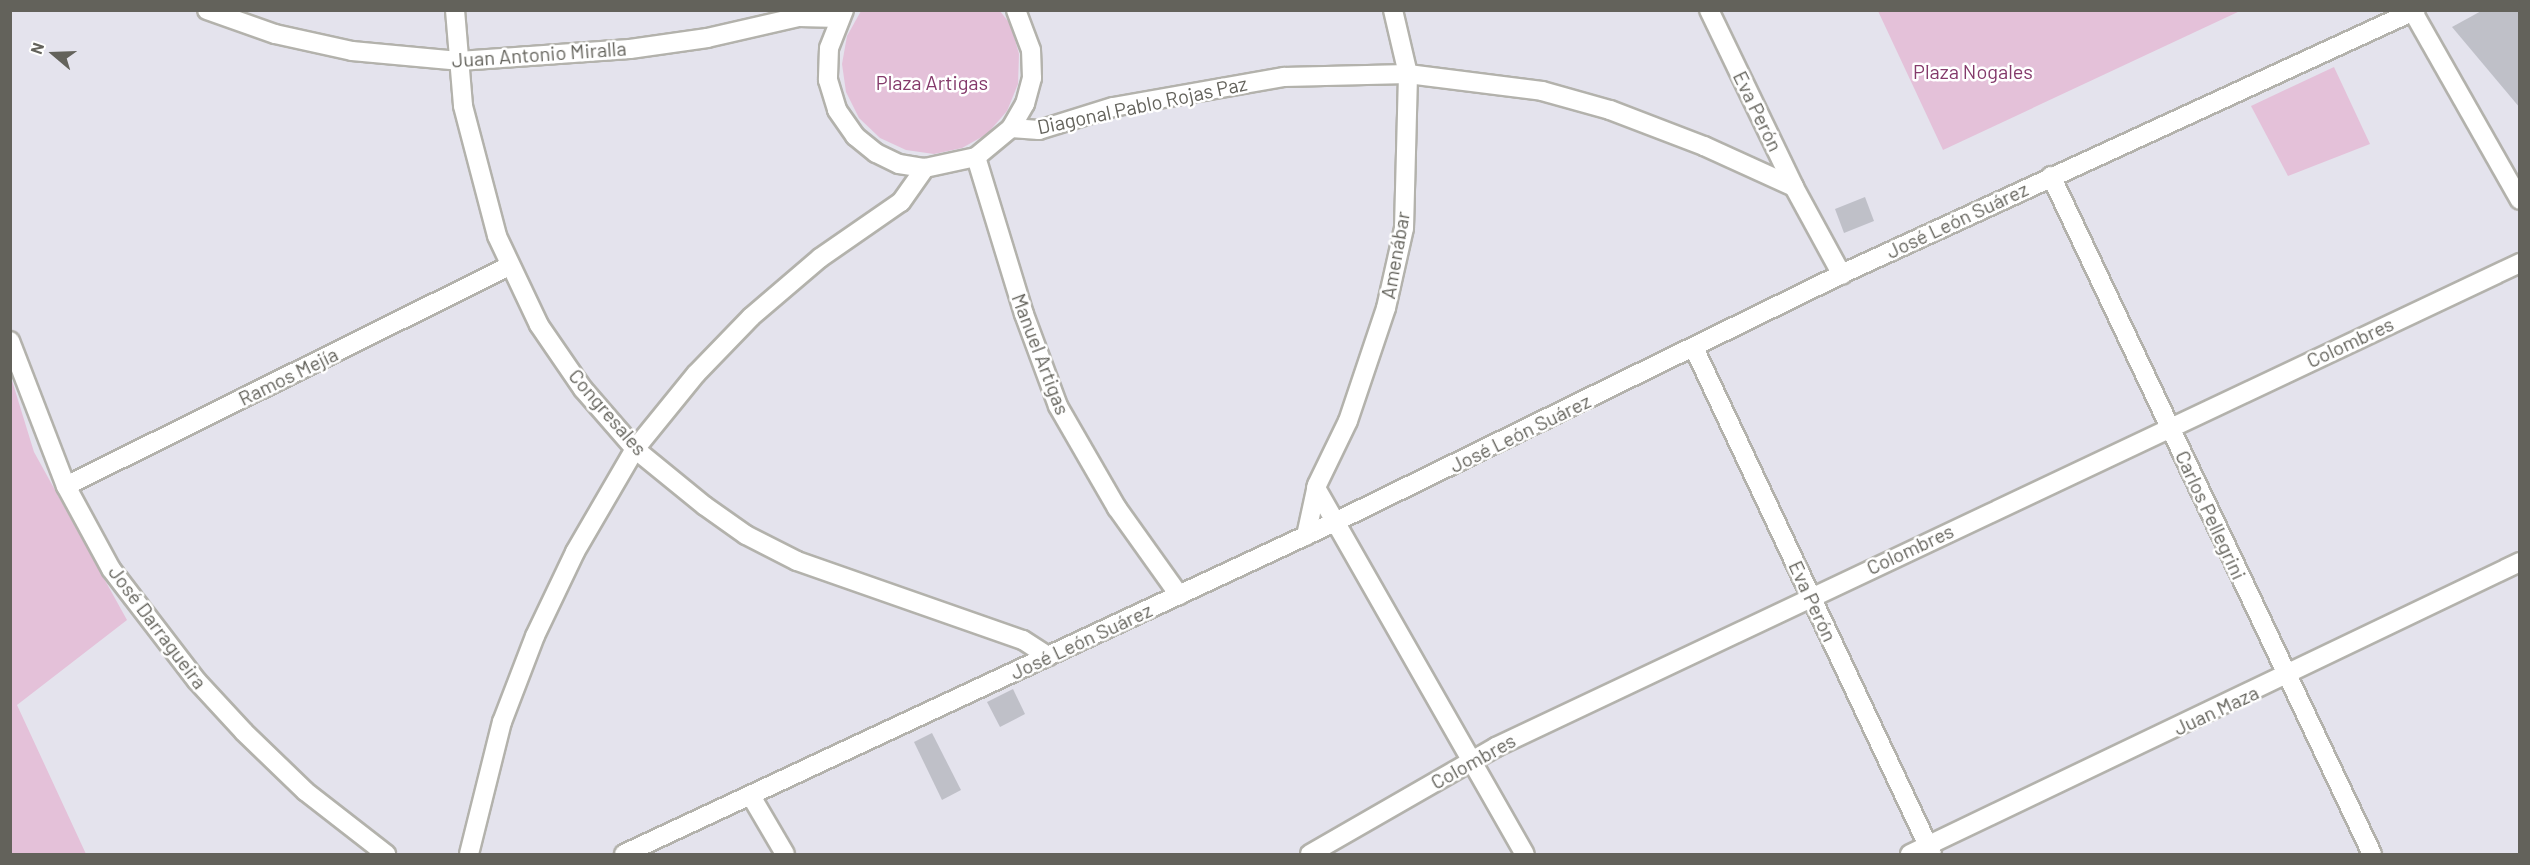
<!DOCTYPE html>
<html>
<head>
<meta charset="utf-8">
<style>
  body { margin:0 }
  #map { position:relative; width:2530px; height:865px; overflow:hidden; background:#e4e3ed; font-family:Barlow,sans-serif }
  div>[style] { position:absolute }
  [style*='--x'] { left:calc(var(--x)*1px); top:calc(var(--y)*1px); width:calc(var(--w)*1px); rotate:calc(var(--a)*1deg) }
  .green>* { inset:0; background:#e4c1d9 }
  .building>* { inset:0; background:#bfc0c8 }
  .roads { filter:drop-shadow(2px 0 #b3b2ac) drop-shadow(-2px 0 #b3b2ac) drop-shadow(0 2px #b3b2ac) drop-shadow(0 -2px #b3b2ac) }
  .minor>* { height:18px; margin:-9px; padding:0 9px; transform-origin:9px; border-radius:9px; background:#fff }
  .tertiary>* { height:18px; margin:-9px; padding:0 9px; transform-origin:9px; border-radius:9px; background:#fff }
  span { translate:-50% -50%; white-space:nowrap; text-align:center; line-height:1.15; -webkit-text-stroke:5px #fff; paint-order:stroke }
  .street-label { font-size:20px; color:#63625b }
  .park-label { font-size:20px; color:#843a6b }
  .frame { position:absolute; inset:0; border:12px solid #63625b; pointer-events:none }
  .north { position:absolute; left:24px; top:24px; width:60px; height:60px; -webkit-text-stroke:4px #fff; paint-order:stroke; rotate:289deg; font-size:16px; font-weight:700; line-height:24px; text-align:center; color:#63625b }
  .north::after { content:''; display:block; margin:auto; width:21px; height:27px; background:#63625b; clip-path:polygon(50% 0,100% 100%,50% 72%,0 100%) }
</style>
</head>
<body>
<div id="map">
  <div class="green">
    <div style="clip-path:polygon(861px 11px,1000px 11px,1011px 25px,1019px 54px,1018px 84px,1007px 111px,987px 134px,962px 148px,934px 154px,906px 150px,880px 138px,859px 118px,846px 92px,842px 64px,847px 36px)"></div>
    <div style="clip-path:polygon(1878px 11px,2240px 11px,1943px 150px)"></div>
    <div style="clip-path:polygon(2334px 67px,2370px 144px,2288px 176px,2251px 106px)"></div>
    <div style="clip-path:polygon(10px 374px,34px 452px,127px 620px,17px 705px,86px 854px,11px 854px)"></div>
  </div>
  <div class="building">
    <div style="clip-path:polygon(2483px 10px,2520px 10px,2520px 108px,2452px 27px)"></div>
    <div style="clip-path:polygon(1865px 197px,1874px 221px,1844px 233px,1835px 209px)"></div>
    <div style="clip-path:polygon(1013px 689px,1025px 714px,1000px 727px,987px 702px)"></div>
    <div style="clip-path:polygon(932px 733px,961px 790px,942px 800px,914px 742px)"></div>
  </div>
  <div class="roads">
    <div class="minor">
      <div style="--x:207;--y:10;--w:72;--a:19.4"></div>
      <div style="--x:275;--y:34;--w:79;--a:12.4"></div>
      <div style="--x:352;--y:51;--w:107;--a:5.3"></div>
      <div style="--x:459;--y:61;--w:171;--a:-4"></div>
      <div style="--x:630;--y:49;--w:78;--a:-8.1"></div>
      <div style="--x:707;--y:38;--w:94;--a:-12.9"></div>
      <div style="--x:799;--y:17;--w:40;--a:1.4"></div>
      <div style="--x:455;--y:10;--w:96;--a:85.2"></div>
      <div style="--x:463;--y:106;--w:134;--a:75.3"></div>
      <div style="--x:497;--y:236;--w:98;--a:64.7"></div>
      <div style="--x:539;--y:325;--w:78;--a:55.5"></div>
      <div style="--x:583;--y:389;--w:79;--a:49.1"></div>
      <div style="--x:635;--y:449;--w:90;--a:39.2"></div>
      <div style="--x:705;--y:506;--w:50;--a:35.3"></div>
      <div style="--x:746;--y:535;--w:57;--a:27"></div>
      <div style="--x:797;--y:561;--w:239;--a:19.3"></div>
      <div style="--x:1023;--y:640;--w:30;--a:33"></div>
      <div style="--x:844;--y:10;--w:41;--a:111.5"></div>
      <div style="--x:829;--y:48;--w:32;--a:92"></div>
      <div style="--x:828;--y:80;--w:31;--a:73"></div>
      <div style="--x:837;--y:110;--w:32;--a:55"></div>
      <div style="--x:855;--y:136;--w:27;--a:39"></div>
      <div style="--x:876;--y:153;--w:25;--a:26"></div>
      <div style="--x:899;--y:164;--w:26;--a:9"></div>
      <div style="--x:925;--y:168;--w:52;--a:-12.2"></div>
      <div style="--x:976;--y:157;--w:45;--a:-39.6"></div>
      <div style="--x:1011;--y:128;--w:28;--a:-60"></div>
      <div style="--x:1025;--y:104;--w:27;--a:-75"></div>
      <div style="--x:1032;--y:78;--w:28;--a:-92"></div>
      <div style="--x:1031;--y:50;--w:43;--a:-110.6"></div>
      <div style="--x:1709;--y:10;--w:196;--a:64.3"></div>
      <div style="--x:1794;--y:187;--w:100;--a:61.4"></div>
      <div style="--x:1011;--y:128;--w:28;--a:4"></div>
      <div style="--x:1039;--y:130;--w:77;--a:-17.3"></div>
      <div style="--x:1113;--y:107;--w:174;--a:-10"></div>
      <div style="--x:1284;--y:77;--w:124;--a:-1.4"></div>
      <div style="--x:1408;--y:74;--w:135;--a:7.2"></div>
      <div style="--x:1542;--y:91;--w:71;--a:15.6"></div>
      <div style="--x:1610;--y:110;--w:101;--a:21"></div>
      <div style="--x:1704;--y:146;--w:99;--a:24.5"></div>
      <div style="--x:976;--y:157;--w:164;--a:73"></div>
      <div style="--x:1024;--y:314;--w:98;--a:69.7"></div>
      <div style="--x:1058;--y:406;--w:118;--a:60"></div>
      <div style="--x:1117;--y:508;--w:107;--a:54.5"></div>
      <div style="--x:2051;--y:176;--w:750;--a:64.66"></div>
      <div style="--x:10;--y:341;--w:155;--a:68.9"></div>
      <div style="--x:66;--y:486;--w:94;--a:61.5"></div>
      <div style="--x:111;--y:569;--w:141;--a:52.5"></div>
      <div style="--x:197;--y:681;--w:69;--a:47.3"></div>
      <div style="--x:244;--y:732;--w:85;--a:44"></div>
      <div style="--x:305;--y:791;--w:103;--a:37.9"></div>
      <div style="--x:1694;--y:348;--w:559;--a:64.81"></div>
      <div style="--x:66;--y:486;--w:496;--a:-26.4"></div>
      <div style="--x:1316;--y:488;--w:421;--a:60.3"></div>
      <div style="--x:1306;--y:536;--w:52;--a:-77.8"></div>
      <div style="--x:1317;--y:485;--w:71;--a:-64.2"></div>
      <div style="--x:1348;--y:421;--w:119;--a:-71.4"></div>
      <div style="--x:1386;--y:308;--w:82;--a:-77.3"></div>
      <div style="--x:1404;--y:228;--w:154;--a:-88.5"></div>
      <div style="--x:1408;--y:74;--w:66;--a:-103.2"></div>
      <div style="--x:751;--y:796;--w:67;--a:59.6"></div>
      <div style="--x:469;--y:854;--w:136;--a:-76"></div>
      <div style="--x:502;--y:722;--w:92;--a:-69"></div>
      <div style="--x:535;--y:636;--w:93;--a:-64.5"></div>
      <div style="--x:575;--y:552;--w:119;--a:-59.8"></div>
      <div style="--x:635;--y:449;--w:97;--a:-50.9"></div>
      <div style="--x:696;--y:374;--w:79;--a:-46"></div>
      <div style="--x:751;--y:317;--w:91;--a:-40.5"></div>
      <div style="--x:820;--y:258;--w:98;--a:-34.7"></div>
      <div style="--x:901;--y:202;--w:42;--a:-54.8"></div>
      <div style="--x:1310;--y:854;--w:215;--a:-29.9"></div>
      <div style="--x:1496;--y:747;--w:1133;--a:-25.3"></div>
      <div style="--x:1910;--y:854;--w:676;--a:-25.58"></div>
    </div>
    <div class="tertiary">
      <div style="--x:2413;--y:12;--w:216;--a:60.4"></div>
      <div style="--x:624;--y:854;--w:782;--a:-25.03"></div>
      <div style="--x:1333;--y:523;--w:571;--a:-26.07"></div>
      <div style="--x:1846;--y:272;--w:627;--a:-24.69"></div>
    </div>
  </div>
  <div class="street-label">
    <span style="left:539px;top:54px;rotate:-4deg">Juan Antonio Miralla</span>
    <span style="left:1142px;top:105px;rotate:-12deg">Diagonal Pablo Rojas Paz</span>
    <span style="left:1758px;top:111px;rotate:64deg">Eva Perón</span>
    <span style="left:1957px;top:220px;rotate:-25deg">José León Suárez</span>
    <span style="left:1395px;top:255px;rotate:-80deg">Amenábar</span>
    <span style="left:2350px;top:342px;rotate:-25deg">Colombres</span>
    <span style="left:1041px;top:354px;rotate:69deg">Manuel Artigas</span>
    <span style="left:288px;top:376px;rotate:-26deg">Ramos Mejía</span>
    <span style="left:608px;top:412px;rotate:49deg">Congresales</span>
    <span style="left:1520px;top:433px;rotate:-26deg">José León Suárez</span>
    <span style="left:2211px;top:515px;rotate:65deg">Carlos Pellegrini</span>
    <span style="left:1910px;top:549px;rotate:-25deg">Colombres</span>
    <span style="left:1813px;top:601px;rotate:65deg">Eva Perón</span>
    <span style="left:158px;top:627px;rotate:53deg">José Darragueira</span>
    <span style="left:1081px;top:641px;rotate:-25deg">José León Suárez</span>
    <span style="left:2216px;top:710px;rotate:-25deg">Juan Maza</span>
    <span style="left:1473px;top:761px;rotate:-29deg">Colombres</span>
  </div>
  <div class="park-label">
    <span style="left:1973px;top:71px">Plaza Nogales</span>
    <span style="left:932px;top:82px">Plaza Artigas</span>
  </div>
  <div class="frame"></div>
  <div class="north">N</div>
</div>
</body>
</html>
